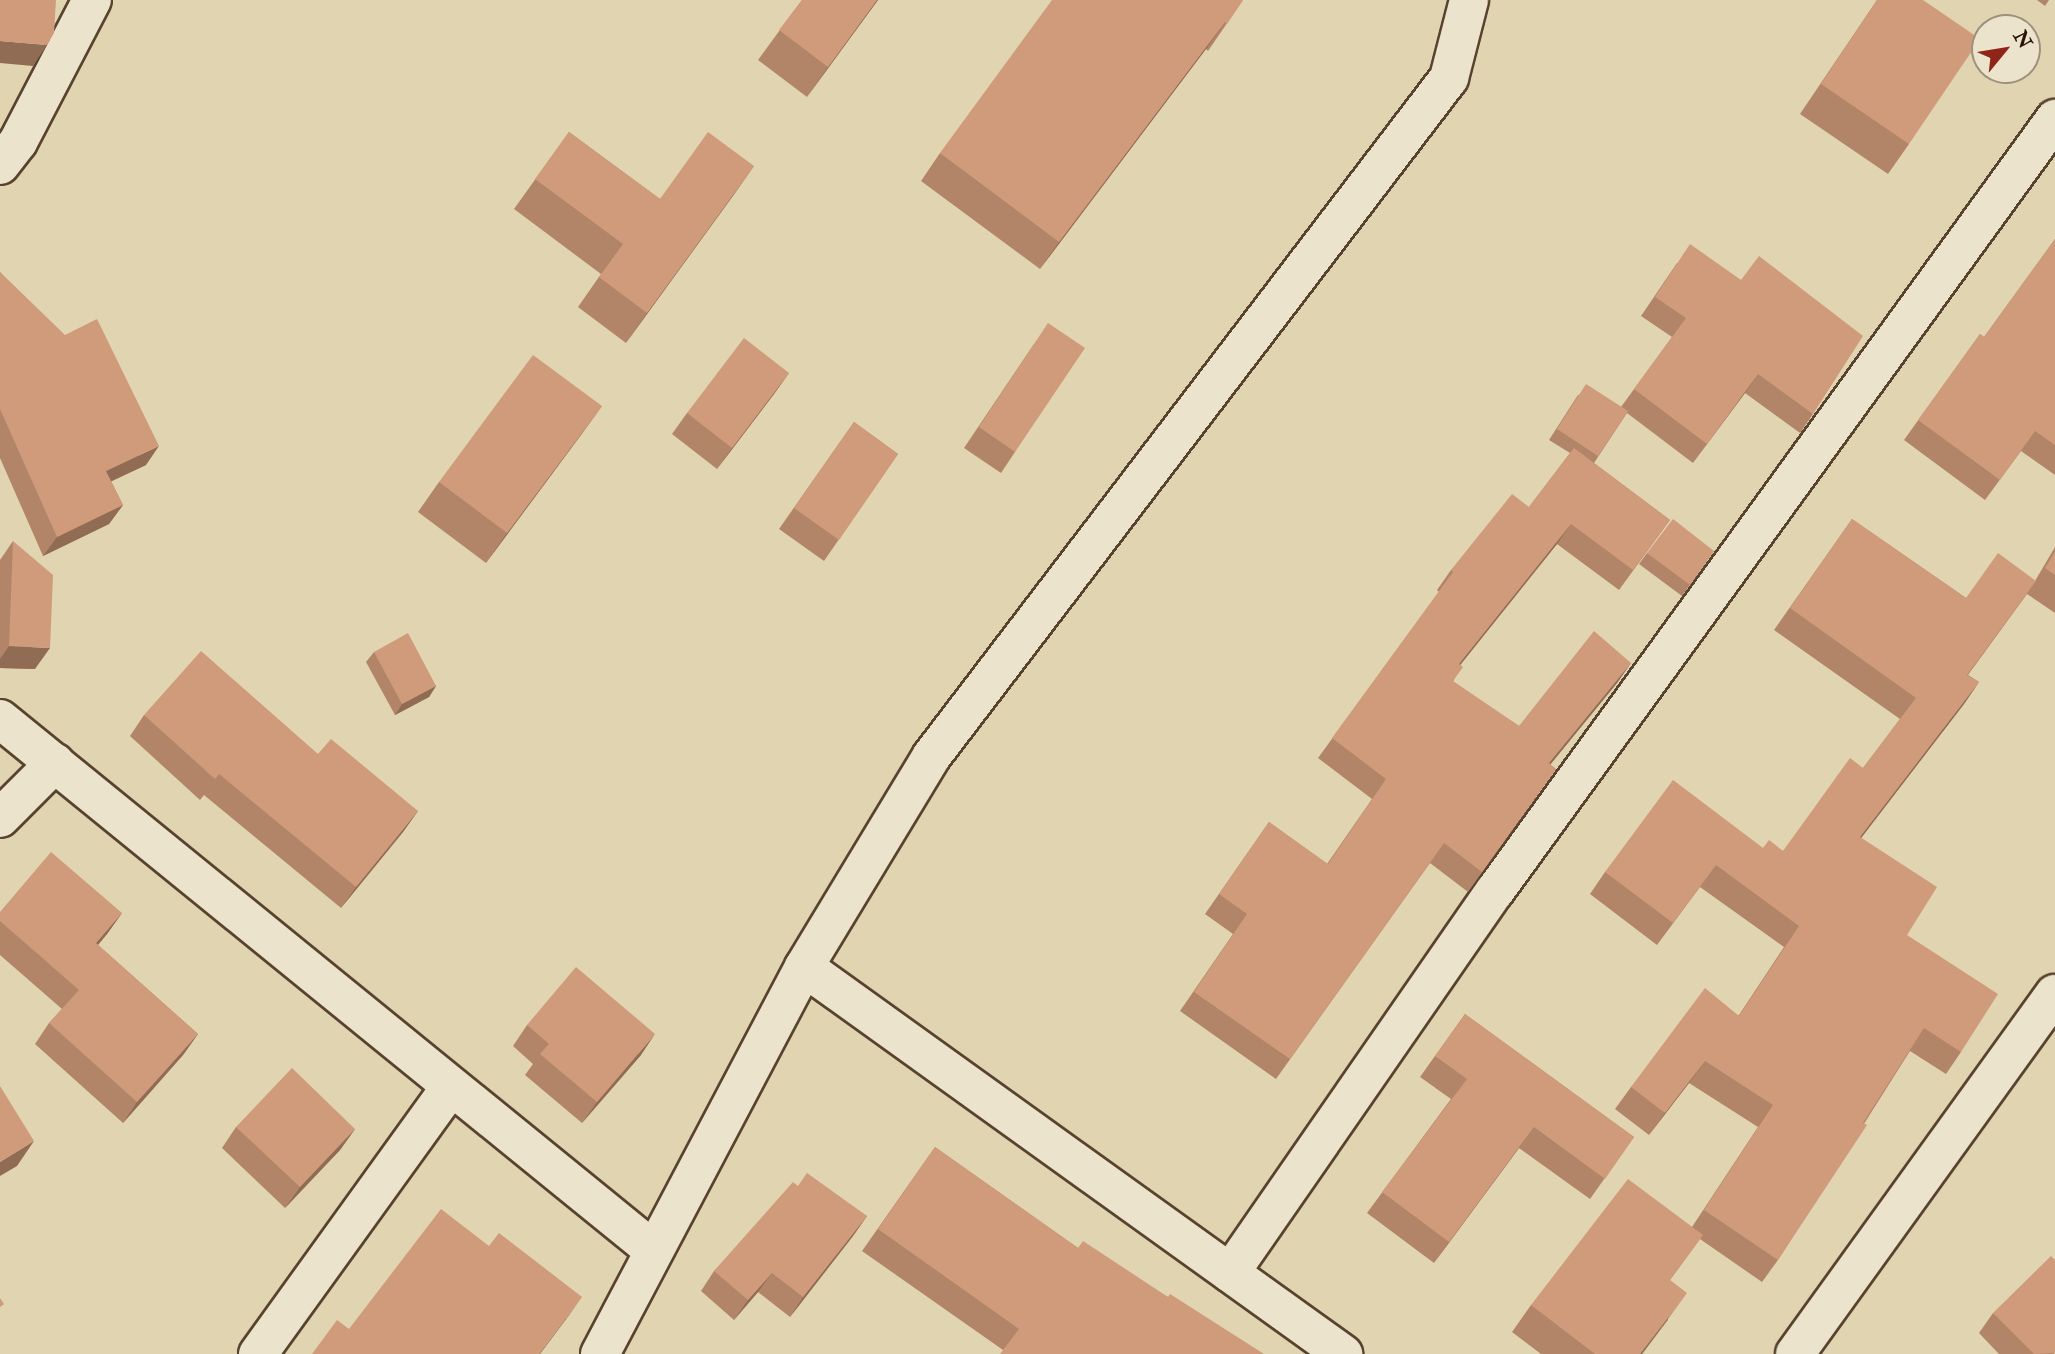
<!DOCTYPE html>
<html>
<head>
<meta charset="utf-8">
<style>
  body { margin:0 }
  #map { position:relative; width:2055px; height:1354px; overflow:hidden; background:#e1d4b0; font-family:"IM FELL Double Pica",serif }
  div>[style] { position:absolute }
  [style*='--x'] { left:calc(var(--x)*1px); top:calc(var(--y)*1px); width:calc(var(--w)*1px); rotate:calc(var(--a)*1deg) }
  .roads { filter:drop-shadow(2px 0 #58432f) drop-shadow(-2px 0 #58432f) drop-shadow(0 2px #58432f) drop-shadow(0 -2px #58432f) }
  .street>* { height:38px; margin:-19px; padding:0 19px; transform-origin:19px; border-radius:19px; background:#ece3cc }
  .wall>* { inset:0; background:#b28569 }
  .shaded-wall>* { inset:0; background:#916c55 }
  .building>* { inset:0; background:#cf9b7a }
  span { translate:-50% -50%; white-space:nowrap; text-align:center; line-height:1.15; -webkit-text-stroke:5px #ece3cc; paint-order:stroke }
  .north { position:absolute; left:1971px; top:14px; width:70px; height:70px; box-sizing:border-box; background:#ece3cc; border:2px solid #9e907c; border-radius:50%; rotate:60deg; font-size:19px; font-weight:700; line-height:28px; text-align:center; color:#2a1304 }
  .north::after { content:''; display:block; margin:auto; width:24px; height:32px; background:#8f2418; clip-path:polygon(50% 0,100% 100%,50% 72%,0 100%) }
</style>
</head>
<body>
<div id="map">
  <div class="roads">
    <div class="street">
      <div style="--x:0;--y:165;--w:29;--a:-52"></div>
      <div style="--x:18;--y:142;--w:160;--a:-62.5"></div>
      <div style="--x:0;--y:719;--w:840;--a:39.11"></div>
      <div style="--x:0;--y:818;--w:78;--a:-45"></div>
      <div style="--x:804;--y:967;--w:664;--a:35.68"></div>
      <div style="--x:1230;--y:1273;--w:465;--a:-55.3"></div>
      <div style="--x:1495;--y:891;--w:954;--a:-54.04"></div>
      <div style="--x:258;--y:1354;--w:330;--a:-54.2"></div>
      <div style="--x:600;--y:1354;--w:437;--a:-62.2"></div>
      <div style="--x:804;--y:967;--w:245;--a:-58.8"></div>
      <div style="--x:931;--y:757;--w:854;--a:-52.66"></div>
      <div style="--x:1449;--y:78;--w:81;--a:-75.6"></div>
      <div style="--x:1795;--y:1354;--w:444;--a:-54.2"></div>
    </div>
  </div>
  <div class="wall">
    <div style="clip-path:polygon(802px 0,878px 0,807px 97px,758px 60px)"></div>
    <div style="clip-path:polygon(1243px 0,1208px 51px,1206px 49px,1040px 269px,921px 181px,940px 153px)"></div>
    <div style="clip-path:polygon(1877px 0,1909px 144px,1888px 174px,1800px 114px)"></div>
    <div style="clip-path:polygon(2037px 0,2049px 0,2045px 6px)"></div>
    <div style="clip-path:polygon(569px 132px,660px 199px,754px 166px,626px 343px,578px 307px,601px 274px,514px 209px)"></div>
    <div style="clip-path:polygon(2055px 239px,2055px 475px,2021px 451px,1985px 500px,1904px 440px,1980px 334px,1984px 337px)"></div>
    <div style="clip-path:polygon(1677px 263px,1813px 414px,1800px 433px,1745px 393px,1693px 463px,1627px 413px,1594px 463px,1670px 520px,1619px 590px,1557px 544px,1460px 665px,1453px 682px,1519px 726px,1631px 663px,1617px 683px,1550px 765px,1556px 769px,1468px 892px,1430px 863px,1276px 1079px,1180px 1011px,1233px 934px,1205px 914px,1269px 822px,1327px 864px,1372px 799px,1318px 758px,1439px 592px,1437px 590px,1451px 570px,1529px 507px,1570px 453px,1549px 440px,1578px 395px,1621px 407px,1672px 337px,1641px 316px)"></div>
    <div style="clip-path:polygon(0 272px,146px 465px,111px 481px,123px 505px,109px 524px,43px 556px,0 458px)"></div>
    <div style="clip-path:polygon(1034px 344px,1015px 452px,1001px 473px,964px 448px)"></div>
    <div style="clip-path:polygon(789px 373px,774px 394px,717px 469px,672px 434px,687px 413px)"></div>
    <div style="clip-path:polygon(602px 406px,486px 563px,418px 512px,439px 482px)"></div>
    <div style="clip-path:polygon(854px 422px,898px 454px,824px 561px,779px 529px)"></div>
    <div style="clip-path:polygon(1852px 519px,1966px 598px,2035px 581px,2055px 547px,2055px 613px,2027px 594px,1968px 675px,1979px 682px,1964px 704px,1861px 838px,1961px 1052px,1946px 1074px,1910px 1051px,1778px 1260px,1762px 1282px,1700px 1239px,1670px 1280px,1668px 1320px,1642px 1354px,1541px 1354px,1512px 1332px,1531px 1305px,1692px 1227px,1758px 1127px,1689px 1083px,1649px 1135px,1615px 1109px,1631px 1087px,1739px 1015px,1784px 947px,1700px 887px,1657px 945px,1590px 894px,1605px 872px,1763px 848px,1783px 851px,1863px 768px,1900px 719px,1774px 630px)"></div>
    <div style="clip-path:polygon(13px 541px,35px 669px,0 668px,0 560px)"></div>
    <div style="clip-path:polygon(1714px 551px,1682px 596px,1639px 564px,1647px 553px)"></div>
    <div style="clip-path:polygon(374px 652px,436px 686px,429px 697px,395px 715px,366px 662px)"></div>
    <div style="clip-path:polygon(144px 715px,318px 754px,418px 811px,403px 832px,341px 908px,204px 795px,200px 800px,130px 736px)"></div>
    <div style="clip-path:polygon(0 912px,122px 913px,107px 934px,98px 945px,198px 1034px,183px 1055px,123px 1123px,35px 1044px,49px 1023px,62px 1009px,0 955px)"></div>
    <div style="clip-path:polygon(1465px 1014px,1634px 1137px,1590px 1199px,1519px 1148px,1434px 1263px,1367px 1213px,1451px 1099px,1420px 1077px)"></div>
    <div style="clip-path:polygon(527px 1025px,641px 1055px,582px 1123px,525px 1075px,533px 1064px,513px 1046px)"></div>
    <div style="clip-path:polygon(236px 1127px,355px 1129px,340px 1150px,285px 1208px,222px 1148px)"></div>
    <div style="clip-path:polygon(935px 1147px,1078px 1248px,1168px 1297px,1003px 1350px,862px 1251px)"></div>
    <div style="clip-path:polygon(798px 1186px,867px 1216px,853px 1236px,790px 1317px,758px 1292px,734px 1320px,701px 1291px,714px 1271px)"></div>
    <div style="clip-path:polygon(1993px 1313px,2055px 1354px,1999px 1354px,1979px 1333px)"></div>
  </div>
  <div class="shaded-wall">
    <div style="clip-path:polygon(877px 0,878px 0,807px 97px,828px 67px)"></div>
    <div style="clip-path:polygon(1225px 22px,1206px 49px,1040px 269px,1059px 242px)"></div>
    <div style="clip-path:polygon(0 41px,47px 45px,33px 66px,0 63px)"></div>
    <div style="clip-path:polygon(754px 166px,733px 196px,626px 343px,647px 313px)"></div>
    <div style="clip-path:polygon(789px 373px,774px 394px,717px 469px,732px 448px)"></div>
    <div style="clip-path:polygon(1758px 374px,1745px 393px,1693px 463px,1707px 444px)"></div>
    <div style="clip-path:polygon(602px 406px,581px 435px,486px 563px,507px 533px)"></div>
    <div style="clip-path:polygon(159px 446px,146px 465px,93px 490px,106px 471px)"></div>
    <div style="clip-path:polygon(123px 505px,109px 524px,43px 556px,57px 537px)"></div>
    <div style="clip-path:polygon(1571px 524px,1557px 544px,1445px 684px,1459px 664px)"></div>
    <div style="clip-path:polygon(9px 646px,50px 648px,35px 669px,0 668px,0 659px)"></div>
    <div style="clip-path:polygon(1631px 663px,1617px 683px,1535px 783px,1549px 763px)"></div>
    <div style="clip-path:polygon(1979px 682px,1964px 704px,1845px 859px,1860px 837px)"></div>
    <div style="clip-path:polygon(436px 686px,429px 697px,395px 715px,402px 704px)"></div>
    <div style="clip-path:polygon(418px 811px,403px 832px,341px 908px,356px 887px)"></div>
    <div style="clip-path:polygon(122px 913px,107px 934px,82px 964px,96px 943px)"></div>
    <div style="clip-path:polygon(198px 1034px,183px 1055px,123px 1123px,137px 1102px)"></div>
    <div style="clip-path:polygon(655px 1034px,641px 1055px,582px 1123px,597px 1102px)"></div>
    <div style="clip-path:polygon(1705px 1061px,1689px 1083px,1649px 1135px,1665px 1113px)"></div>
    <div style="clip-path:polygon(1534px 1127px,1519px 1148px,1434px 1263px,1449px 1242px)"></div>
    <div style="clip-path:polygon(355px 1129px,340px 1150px,285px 1208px,300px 1187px)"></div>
    <div style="clip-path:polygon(34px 1141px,17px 1166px,0 1176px,0 1162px)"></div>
    <div style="clip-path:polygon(867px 1216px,853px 1236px,790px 1317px,803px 1297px)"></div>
    <div style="clip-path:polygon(772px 1273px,758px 1292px,734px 1320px,748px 1300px)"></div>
    <div style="clip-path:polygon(1687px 1293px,1642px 1354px,1640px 1354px)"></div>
    <div style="clip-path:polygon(582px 1297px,567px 1318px,540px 1354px,539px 1354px)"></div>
  </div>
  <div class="building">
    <div style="clip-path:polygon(0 0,56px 0,54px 33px,47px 45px,0 41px)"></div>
    <div style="clip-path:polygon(802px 0,877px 0,828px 67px,779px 30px)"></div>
    <div style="clip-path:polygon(1052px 0,1243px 0,1227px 24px,1225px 22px,1059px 242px,940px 153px)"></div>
    <div style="clip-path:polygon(1877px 0,1923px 0,1980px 39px,1909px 144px,1821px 84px)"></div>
    <div style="clip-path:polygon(569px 132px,660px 199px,708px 132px,754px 166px,647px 313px,599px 277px,623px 244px,535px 179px)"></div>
    <div style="clip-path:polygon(2055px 239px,2055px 445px,2035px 431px,2000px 480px,1918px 420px,1980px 334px,1984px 337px)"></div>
    <div style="clip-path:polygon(1690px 244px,1741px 280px,1759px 256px,1863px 336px,1813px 414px,1758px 374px,1707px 444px,1634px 389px,1686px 318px,1655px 297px)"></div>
    <div style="clip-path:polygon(0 272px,65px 335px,97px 319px,159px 446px,106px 471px,123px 505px,57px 537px,0 409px)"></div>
    <div style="clip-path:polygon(1048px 323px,1085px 348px,1015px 452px,979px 427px)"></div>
    <div style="clip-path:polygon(744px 338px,789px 373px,732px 448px,687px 413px)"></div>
    <div style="clip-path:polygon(533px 355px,602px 406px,507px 533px,439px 482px)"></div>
    <div style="clip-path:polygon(1586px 384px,1628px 411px,1598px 456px,1557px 429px)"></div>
    <div style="clip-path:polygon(854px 422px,898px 454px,839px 540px,794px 508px)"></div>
    <div style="clip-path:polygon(1574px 448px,1670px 520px,1633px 570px,1571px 524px,1459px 664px,1463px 667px,1453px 681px,1519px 726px,1594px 631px,1631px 663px,1549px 763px,1556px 769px,1482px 872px,1444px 843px,1290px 1059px,1194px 992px,1247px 914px,1219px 894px,1269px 822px,1328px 864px,1386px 779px,1332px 738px,1453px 572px,1451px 570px,1512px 494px,1529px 507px)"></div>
    <div style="clip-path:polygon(1673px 519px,1714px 551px,1690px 585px,1647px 553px)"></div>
    <div style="clip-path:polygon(1852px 519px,1966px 598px,1998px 553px,2036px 581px,1967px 675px,1979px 682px,1860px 837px,1937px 887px,1907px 935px,1998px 994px,1961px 1052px,1924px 1028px,1863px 1123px,1867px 1125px,1778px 1260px,1704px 1210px,1773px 1105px,1705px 1061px,1665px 1113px,1631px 1087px,1705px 988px,1739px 1016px,1799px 926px,1716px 865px,1673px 923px,1605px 872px,1673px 780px,1763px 848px,1769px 840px,1783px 851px,1850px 758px,1863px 768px,1916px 698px,1790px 608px)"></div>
    <div style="clip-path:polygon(13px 541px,53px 575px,50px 648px,9px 646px)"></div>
    <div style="clip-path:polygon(2055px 552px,2055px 575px,2045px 568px)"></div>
    <div style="clip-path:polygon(408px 633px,436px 686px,402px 704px,374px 652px)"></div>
    <div style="clip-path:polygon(201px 651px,318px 754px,331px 739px,418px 811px,356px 887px,219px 774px,215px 779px,144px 715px)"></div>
    <div style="clip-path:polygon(51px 852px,122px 913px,96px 943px,198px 1034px,137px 1102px,49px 1023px,79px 990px,0 921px,0 912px)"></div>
    <div style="clip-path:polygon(576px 967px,655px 1034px,597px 1102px,540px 1054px,549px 1044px,527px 1025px)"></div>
    <div style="clip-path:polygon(1465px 1014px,1634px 1137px,1605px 1179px,1534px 1127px,1449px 1242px,1382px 1192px,1467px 1079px,1435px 1056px)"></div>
    <div style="clip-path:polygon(292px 1068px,355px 1129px,300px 1187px,236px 1127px)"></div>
    <div style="clip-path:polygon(0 1086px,34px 1141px,0 1162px)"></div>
    <div style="clip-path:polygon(935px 1147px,1078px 1248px,1083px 1241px,1168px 1297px,1170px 1294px,1264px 1354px,1000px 1354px,1019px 1329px,878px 1229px)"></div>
    <div style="clip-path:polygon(807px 1173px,867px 1216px,803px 1297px,772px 1273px,748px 1300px,714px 1271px,793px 1182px,798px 1186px)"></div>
    <div style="clip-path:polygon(1628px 1179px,1703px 1235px,1670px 1280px,1687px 1293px,1640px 1354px,1595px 1354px,1531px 1305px)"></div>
    <div style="clip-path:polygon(441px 1209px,489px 1246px,499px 1233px,582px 1297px,539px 1354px,312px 1354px,337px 1320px,349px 1329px)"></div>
    <div style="clip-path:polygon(2051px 1256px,2055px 1260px,2055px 1353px,2034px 1354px,1993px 1313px)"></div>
    <div style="clip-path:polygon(0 1298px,4px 1304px,0 1307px)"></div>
  </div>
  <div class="north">N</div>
</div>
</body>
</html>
